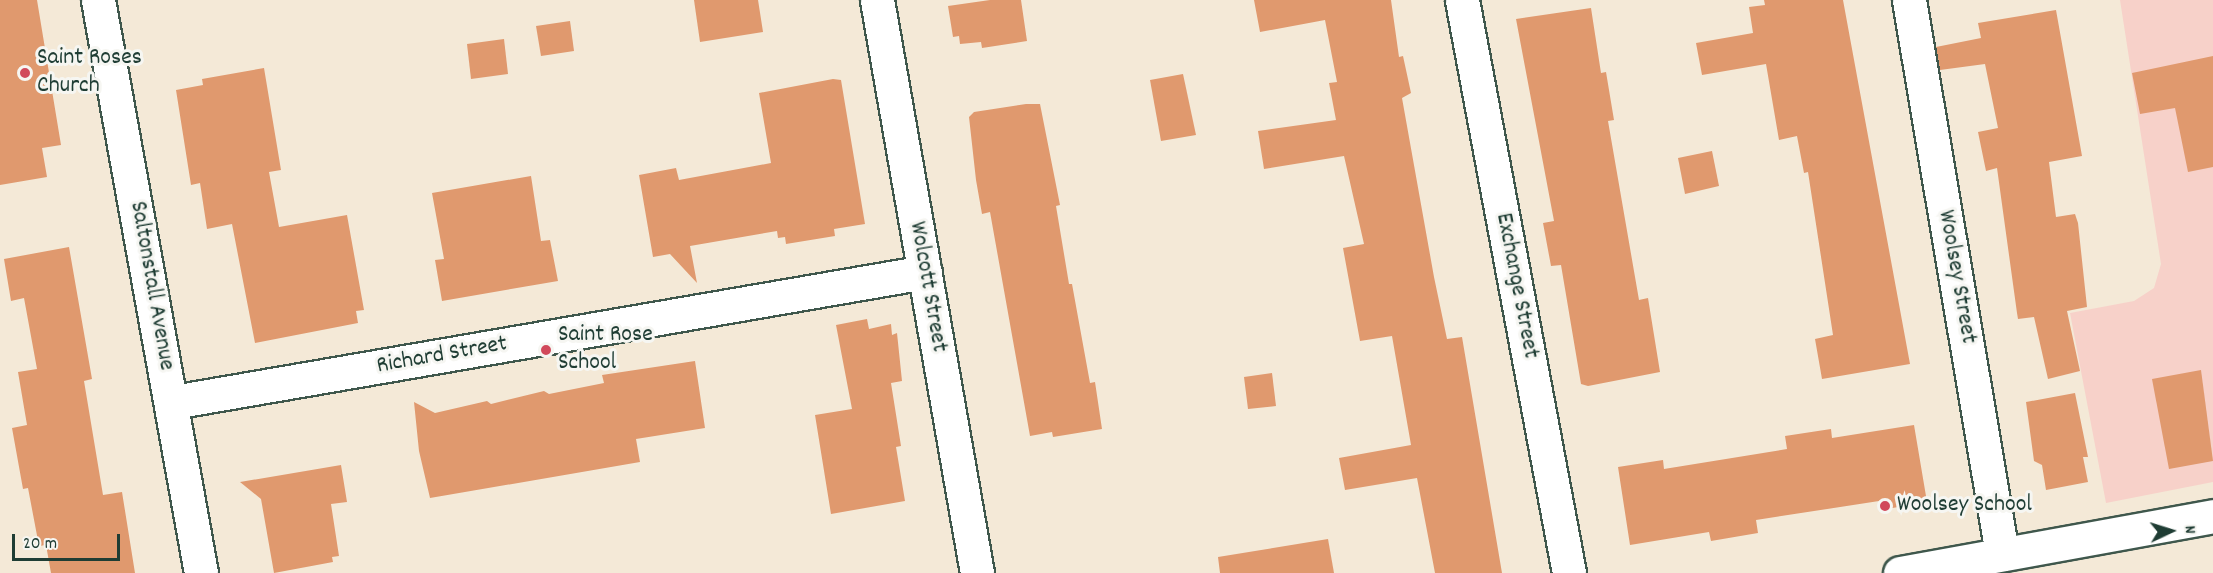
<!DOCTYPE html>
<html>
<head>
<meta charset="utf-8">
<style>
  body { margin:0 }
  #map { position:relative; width:2213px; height:573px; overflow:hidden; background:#f4e9d7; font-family:Dekko,sans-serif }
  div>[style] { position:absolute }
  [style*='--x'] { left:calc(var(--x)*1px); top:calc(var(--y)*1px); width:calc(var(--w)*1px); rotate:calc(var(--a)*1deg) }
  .built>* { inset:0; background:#f7d1c9 }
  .building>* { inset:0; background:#e0996e }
  .roads { filter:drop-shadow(2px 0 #3f574c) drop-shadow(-2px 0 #3f574c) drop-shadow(0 2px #3f574c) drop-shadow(0 -2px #3f574c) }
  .minor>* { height:33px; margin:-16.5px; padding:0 16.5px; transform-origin:16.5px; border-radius:16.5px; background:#fff }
  .dots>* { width:16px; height:16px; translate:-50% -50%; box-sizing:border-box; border:3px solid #f6f6f2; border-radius:50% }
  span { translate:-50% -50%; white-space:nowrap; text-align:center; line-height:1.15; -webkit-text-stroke:6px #f6f6f2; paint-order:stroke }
  .poi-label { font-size:24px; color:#1f3d34 }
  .left { translate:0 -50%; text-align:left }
  .street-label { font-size:24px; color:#1f3d34 }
  .north { position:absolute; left:2141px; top:501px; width:60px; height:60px; -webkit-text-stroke:4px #f6f6f2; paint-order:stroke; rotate:86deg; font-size:16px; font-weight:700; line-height:24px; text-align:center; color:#1f3d34 }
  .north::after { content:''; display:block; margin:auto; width:21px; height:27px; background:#1f3d34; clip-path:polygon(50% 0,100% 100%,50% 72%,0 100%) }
  .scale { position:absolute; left:12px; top:534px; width:108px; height:27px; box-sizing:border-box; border:3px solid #1f3d34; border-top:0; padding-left:8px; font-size:18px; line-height:21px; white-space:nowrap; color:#1f3d34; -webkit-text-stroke:4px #f6f6f2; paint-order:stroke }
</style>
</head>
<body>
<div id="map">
  <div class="built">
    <div style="clip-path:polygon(2120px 0,2213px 0,2213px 482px,2106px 503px,2070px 313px,2134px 301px,2154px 288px,2161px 264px)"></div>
  </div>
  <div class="building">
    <div style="clip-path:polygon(0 0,37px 0,61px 145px,42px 148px,47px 177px,0 185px)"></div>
    <div style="clip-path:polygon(694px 0,758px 0,763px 32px,700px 42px)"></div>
    <div style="clip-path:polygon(990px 0,1021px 0,1027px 41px,982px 48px,981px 42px,960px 44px,959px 36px,953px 37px,948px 6px)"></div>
    <div style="clip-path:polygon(1254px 0,1391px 0,1399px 57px,1403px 56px,1411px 93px,1402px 98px,1434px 277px,1447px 339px,1462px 337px,1502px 573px,1435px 573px,1417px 478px,1345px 490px,1339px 458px,1411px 445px,1392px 336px,1360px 341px,1343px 248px,1364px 244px,1344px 156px,1264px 169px,1258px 131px,1336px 120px,1329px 83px,1337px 82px,1325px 20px,1260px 32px)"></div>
    <div style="clip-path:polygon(1764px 0,1843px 0,1910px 364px,1822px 379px,1815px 339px,1833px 335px,1808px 172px,1804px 173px,1797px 136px,1779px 140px,1766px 64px,1702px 75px,1696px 43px,1753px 33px,1749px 7px,1765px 5px)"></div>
    <div style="clip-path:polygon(1591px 8px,1601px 73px,1606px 72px,1614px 120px,1608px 121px,1639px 300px,1648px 298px,1660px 372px,1588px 386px,1581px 384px,1561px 265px,1551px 266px,1543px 223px,1554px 221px,1516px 19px)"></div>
    <div style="clip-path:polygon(2056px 10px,2082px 156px,2049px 162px,2056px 217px,2075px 214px,2078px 223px,2087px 307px,2067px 311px,2080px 371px,2048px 379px,2034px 317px,2018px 319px,2017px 313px,1997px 168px,1986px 171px,1978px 132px,1998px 128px,1985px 64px,1940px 70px,1936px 47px,1981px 38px,1978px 23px)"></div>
    <div style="clip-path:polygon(570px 21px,574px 51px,541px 56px,536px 26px)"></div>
    <div style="clip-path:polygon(504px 39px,508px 74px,471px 79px,467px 44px)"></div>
    <div style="clip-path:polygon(2213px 56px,2213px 167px,2188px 172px,2175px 108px,2140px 114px,2132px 73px)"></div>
    <div style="clip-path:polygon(264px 68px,281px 170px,269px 172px,279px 227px,347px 215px,364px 310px,356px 311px,358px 323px,255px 343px,232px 224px,207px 229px,200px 183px,191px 185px,176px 90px,203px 85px,202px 79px)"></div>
    <div style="clip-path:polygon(1183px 74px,1196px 135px,1161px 141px,1150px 80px)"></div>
    <div style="clip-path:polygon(833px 79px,841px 80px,865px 224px,834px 229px,835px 236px,786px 244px,785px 237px,778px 238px,777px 231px,690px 246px,697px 283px,670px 254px,653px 257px,639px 175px,676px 168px,679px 180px,771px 163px,759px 93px)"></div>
    <div style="clip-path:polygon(1026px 104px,1040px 104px,1060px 205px,1056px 206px,1069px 284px,1072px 284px,1090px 383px,1095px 382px,1102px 429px,1053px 437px,1052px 432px,1030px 436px,990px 212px,982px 214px,976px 180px,969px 117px,974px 112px)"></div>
    <div style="clip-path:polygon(1712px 151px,1719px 186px,1685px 194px,1678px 158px)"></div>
    <div style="clip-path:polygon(531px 176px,541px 241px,550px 240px,558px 281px,442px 301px,435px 260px,444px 259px,432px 193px)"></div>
    <div style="clip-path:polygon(69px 247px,92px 379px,84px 381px,103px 495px,122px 492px,135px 573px,51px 573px,46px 545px,39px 546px,28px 488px,23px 489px,12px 428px,27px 425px,18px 372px,37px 369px,24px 298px,11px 301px,4px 259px)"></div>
    <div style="clip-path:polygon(867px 319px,869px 329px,891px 324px,892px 335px,897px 333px,902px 381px,891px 383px,901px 446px,896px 447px,905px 501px,831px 514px,815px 415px,852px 409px,836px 325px)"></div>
    <div style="clip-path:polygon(695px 361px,705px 428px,636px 439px,640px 462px,430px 498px,419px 451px,414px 402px,435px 413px,487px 401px,491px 404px,544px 391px,549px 394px,604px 383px,602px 375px)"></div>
    <div style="clip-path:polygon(2201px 370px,2213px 461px,2169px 469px,2152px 379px)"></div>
    <div style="clip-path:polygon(1272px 373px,1276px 406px,1248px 409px,1244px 377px)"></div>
    <div style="clip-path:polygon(2075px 393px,2088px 457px,2083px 457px,2088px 482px,2046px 490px,2042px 465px,2034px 461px,2026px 402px)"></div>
    <div style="clip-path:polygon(1914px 425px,1927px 502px,1881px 510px,1879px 501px,1756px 520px,1758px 533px,1711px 541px,1709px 532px,1630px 545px,1618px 467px,1663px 460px,1664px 469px,1787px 449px,1785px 436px,1831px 429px,1832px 438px)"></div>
    <div style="clip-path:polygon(341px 465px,347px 502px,331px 504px,339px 556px,332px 557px,333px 562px,274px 573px,261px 499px,240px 482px)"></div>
    <div style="clip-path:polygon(1328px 539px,1334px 573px,1220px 573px,1218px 557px)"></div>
  </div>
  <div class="roads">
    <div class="minor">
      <div style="--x:98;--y:0;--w:582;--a:79.81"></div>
      <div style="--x:877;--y:0;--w:582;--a:80.1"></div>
      <div style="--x:1462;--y:0;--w:583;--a:79.42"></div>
      <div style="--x:1909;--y:0;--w:562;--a:80.47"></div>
      <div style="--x:173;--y:402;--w:763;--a:-9.81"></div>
      <div style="--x:1900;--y:573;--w:318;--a:-10.3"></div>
    </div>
  </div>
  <div class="dots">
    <div style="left:25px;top:73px;background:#d1495b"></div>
    <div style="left:546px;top:350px;background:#d1495b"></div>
    <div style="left:1885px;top:506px;background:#d1495b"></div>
  </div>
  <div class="poi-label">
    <span class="left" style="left:37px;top:73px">Saint Roses<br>Church</span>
    <span class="left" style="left:558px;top:350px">Saint Rose<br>School</span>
    <span class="left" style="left:1897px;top:506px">Woolsey School</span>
  </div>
  <div class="street-label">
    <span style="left:1956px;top:277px;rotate:80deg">Woolsey Street</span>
    <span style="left:151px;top:286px;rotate:80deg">Saltonstall Avenue</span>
    <span style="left:1516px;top:286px;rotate:79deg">Exchange Street</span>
    <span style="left:927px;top:287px;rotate:80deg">Wolcott Street</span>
    <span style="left:442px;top:356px;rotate:-10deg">Richard Street</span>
  </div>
  <div class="north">N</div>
  <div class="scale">20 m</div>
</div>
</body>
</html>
